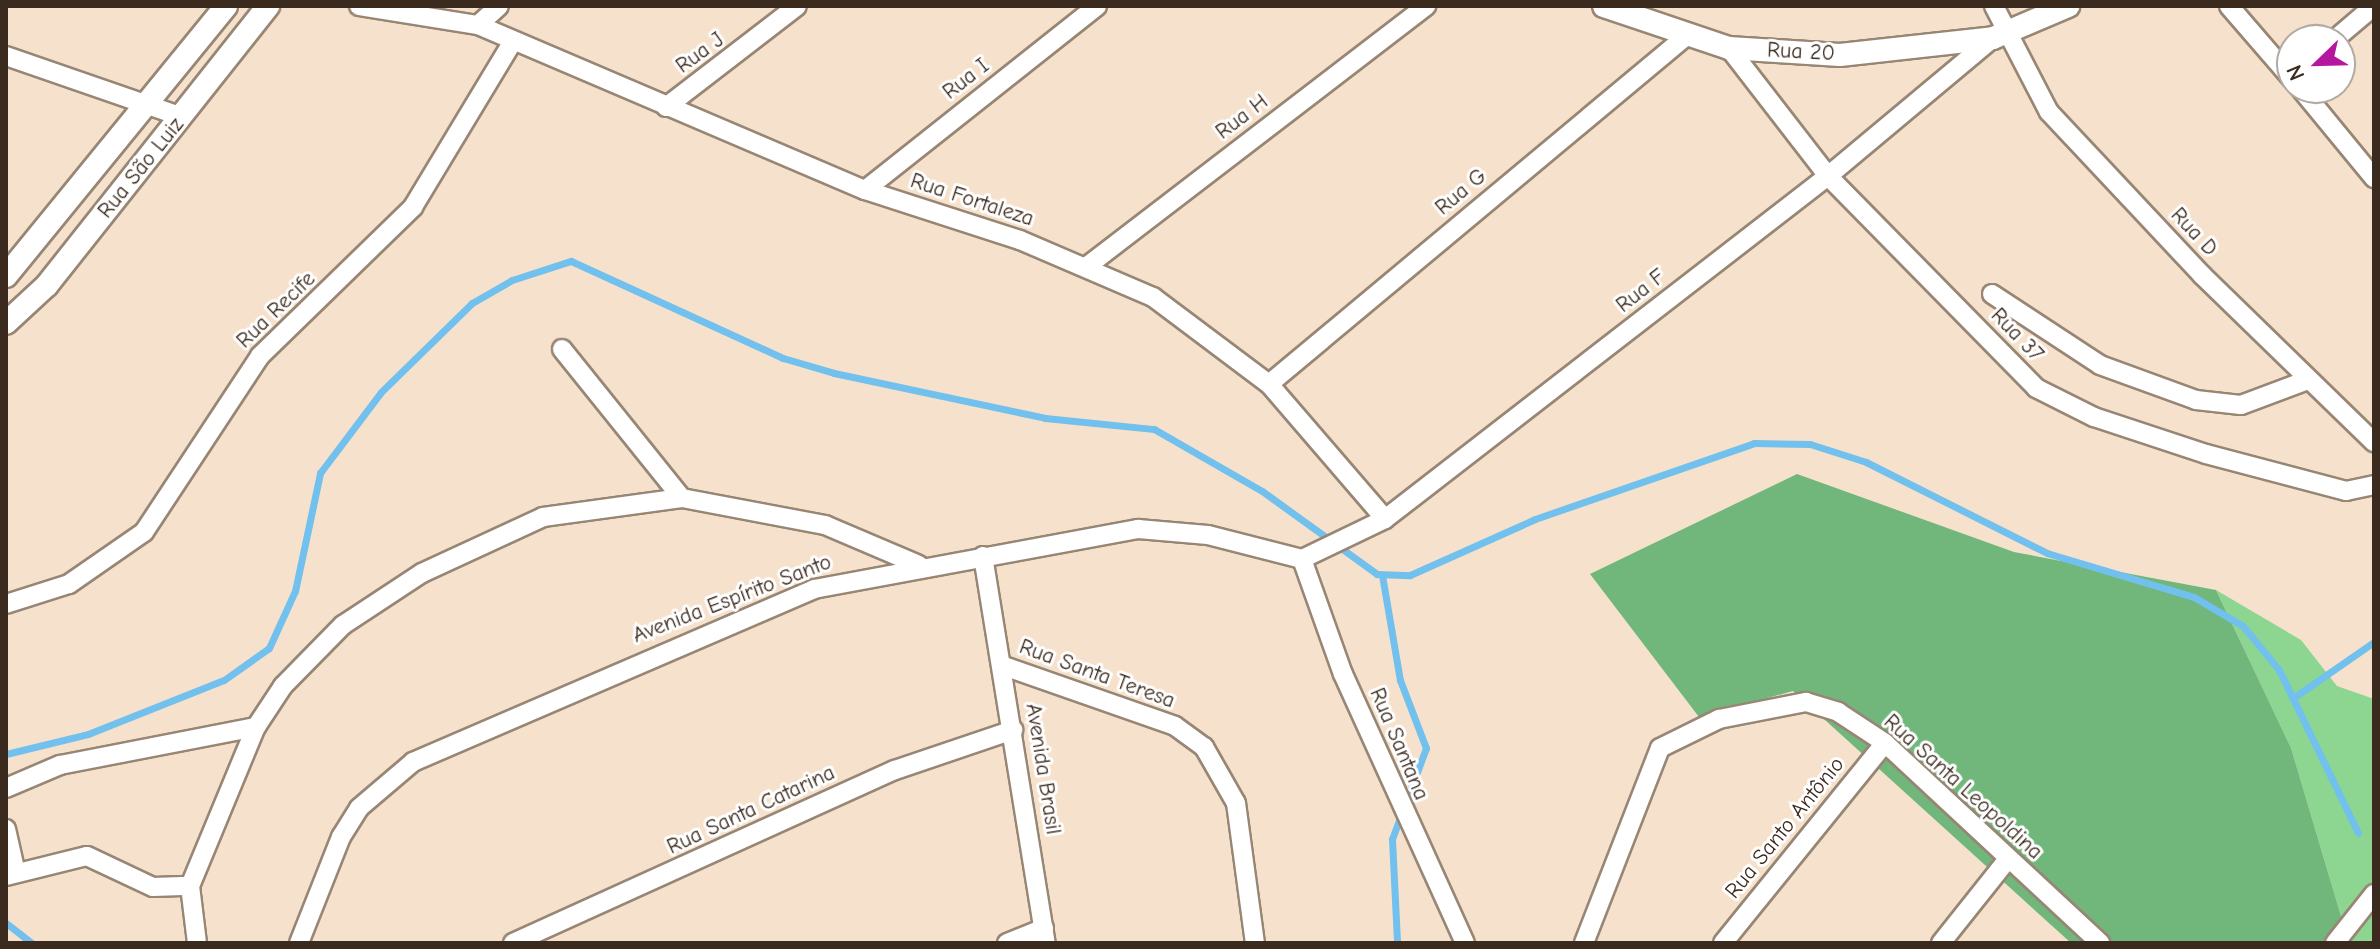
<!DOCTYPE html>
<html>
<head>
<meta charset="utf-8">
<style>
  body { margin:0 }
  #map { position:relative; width:2380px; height:949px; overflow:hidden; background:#f6e2cc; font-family:"Comic Neue",sans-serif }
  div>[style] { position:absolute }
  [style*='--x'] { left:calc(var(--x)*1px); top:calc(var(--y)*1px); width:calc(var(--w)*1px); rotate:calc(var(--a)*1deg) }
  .green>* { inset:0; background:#8cd692 }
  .forest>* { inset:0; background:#71b77c }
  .stream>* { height:7px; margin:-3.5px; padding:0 3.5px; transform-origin:3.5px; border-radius:3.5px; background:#72c0ed }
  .roads { filter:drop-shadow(2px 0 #988675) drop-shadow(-2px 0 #988675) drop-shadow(0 2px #988675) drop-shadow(0 -2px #988675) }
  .minor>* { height:18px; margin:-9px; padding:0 9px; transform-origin:9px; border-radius:9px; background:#fff }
  .tertiary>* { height:22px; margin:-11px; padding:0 11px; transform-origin:11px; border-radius:11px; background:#fff }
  span { translate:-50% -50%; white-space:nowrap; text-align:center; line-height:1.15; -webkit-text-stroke:6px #fff; paint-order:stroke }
  .street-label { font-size:22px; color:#3b2a1e }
  .frame { position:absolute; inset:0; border:8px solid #3b2a1e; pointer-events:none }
  .north { position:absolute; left:2276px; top:24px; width:80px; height:80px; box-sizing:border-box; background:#fff; border:2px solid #b1aaa5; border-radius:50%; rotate:247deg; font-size:22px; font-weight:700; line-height:32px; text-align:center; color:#3b2a1e }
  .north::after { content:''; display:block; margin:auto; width:28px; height:36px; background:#b5179e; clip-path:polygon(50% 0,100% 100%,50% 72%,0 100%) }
</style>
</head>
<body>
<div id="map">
  <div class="green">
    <div style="clip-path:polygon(2216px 590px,2301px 640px,2337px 686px,2374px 699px,2374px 943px,2349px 943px,2291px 748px)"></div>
  </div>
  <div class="forest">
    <div style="clip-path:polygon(1797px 474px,2014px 552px,2216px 590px,2291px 748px,2349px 943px,2071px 943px,1793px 691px,1699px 717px,1590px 574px)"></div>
  </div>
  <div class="stream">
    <div style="--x:1382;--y:575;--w:107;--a:80.3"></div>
    <div style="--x:1400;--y:680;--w:73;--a:69.1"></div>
    <div style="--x:1426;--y:748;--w:97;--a:110.5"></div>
    <div style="--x:1392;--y:839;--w:104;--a:87.2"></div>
    <div style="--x:2293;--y:698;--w:98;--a:-34.7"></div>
    <div style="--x:6;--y:754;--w:84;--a:-13.7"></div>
    <div style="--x:88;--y:734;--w:146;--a:-21.7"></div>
    <div style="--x:224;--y:680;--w:55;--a:-35.4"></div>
    <div style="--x:269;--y:648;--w:63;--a:-65.5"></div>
    <div style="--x:295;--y:591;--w:121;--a:-78"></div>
    <div style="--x:320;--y:473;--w:101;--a:-53"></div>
    <div style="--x:381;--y:392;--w:127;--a:-44.4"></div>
    <div style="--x:472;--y:303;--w:46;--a:-29.9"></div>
    <div style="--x:512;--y:280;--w:62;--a:-17.9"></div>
    <div style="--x:571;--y:261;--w:233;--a:24.6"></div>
    <div style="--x:783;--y:358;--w:53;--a:16.4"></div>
    <div style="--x:834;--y:373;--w:216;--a:12"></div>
    <div style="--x:1045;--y:418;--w:110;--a:5.8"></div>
    <div style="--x:1154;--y:429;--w:125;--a:29.9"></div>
    <div style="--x:1262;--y:491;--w:142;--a:35.8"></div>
    <div style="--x:1377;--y:574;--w:33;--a:2"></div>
    <div style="--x:1410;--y:575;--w:137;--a:-24.1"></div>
    <div style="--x:1535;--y:519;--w:232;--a:-19.1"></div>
    <div style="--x:1754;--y:443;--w:56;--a:1"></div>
    <div style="--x:1810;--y:444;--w:59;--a:17.8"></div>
    <div style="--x:1866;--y:462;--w:203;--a:26.7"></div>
    <div style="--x:2047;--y:553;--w:153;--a:16.7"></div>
    <div style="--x:2194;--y:597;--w:57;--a:30.6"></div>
    <div style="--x:2243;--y:626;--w:57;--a:50.7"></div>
    <div style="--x:2279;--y:670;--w:181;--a:64.1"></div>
    <div style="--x:6;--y:923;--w:33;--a:38"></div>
  </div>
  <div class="roads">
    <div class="minor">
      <div style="--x:359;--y:6;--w:121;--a:9.1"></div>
      <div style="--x:478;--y:25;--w:421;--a:23.1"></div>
      <div style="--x:865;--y:190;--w:163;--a:17.9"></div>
      <div style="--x:1020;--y:240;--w:145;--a:23.2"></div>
      <div style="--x:1153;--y:297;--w:145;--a:36.9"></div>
      <div style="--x:1269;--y:384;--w:178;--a:49.3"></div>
      <div style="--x:1994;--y:6;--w:119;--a:62.6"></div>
      <div style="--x:2049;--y:112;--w:224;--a:46.8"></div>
      <div style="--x:2202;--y:275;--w:240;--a:44.2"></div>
      <div style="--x:2229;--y:6;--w:96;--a:49.2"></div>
      <div style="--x:478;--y:25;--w:28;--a:-42"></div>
      <div style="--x:2334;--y:40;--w:52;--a:-40.4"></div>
      <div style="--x:1729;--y:48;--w:162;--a:52.3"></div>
      <div style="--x:1828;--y:176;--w:297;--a:45.5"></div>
      <div style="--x:2036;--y:388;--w:65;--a:26.6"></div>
      <div style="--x:2094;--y:417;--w:118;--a:18.3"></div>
      <div style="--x:2206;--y:454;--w:145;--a:14.8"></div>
      <div style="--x:2346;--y:491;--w:29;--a:-12"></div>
      <div style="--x:6;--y:56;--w:186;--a:19.1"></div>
      <div style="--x:2300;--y:88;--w:117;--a:50.6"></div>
      <div style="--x:666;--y:107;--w:165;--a:-37.6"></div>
      <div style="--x:865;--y:190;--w:296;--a:-38.4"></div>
      <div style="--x:1086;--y:267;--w:429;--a:-37.5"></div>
      <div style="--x:1992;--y:294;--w:129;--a:33.3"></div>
      <div style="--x:2100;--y:365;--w:102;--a:20"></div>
      <div style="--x:2196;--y:400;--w:45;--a:6.3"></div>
      <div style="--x:2241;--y:405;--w:72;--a:-20.5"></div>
      <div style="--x:562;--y:349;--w:191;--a:51.2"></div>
      <div style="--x:1269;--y:384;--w:542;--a:-39.83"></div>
      <div style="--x:983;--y:556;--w:392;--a:80.8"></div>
      <div style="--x:1302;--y:559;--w:92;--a:-25.7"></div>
      <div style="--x:1385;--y:519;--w:560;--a:-37.75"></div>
      <div style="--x:1828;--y:176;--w:215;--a:-39.9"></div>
      <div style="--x:1302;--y:559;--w:122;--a:70.4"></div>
      <div style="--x:1343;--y:674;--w:295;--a:65.6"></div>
      <div style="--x:6;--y:604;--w:66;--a:-17.6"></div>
      <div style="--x:69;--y:584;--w:91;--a:-34.7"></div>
      <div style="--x:144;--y:532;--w:211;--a:-56.6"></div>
      <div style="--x:260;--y:356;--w:214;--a:-44.2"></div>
      <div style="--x:413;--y:207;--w:194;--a:-58.9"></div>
      <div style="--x:1001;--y:665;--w:184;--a:19.3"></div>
      <div style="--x:1175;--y:726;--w:36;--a:36"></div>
      <div style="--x:1204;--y:747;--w:64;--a:60.3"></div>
      <div style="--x:1236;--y:803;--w:141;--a:82.3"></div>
      <div style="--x:6;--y:788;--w:59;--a:-23.1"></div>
      <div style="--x:60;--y:765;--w:200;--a:-11"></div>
      <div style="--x:6;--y:829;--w:45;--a:77.2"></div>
      <div style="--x:6;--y:876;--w:83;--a:-13.9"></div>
      <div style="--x:87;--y:856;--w:73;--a:25.2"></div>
      <div style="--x:153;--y:887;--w:37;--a:-2"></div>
      <div style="--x:197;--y:943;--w:57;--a:-97"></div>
      <div style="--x:190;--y:886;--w:172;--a:-67.5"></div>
      <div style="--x:256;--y:727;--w:49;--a:-56.6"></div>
      <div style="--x:283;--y:686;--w:86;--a:-45.5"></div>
      <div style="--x:343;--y:625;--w:95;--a:-33.4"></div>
      <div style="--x:422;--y:573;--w:133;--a:-24.8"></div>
      <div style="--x:543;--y:517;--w:140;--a:-7.8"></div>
      <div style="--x:682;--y:498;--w:146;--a:10.7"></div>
      <div style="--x:825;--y:525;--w:102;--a:23.1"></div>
      <div style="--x:299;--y:943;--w:114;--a:-68.4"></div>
      <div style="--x:341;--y:837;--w:34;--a:-58"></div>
      <div style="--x:359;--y:808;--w:71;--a:-40.4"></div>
      <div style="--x:413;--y:762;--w:437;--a:-23.3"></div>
      <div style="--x:814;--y:589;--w:330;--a:-10.5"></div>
      <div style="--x:1138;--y:529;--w:70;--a:4.9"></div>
      <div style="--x:1208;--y:535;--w:97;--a:14.3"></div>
      <div style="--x:513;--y:943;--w:419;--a:-24.4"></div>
      <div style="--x:895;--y:770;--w:125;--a:-18.7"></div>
      <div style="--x:1007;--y:943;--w:40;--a:-22"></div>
      <div style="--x:1584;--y:943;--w:209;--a:-68.7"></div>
      <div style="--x:1660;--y:748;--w:66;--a:-26.2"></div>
      <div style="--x:1719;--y:719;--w:89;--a:-11.1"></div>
      <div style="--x:1806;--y:702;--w:34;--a:17"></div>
      <div style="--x:1838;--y:712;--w:56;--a:33.4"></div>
      <div style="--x:1885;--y:743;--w:294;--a:42.9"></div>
      <div style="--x:1723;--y:943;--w:257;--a:-51"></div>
      <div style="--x:1941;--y:943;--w:106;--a:-51.5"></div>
      <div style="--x:2335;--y:943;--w:63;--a:-51.5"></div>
    </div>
    <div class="tertiary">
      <div style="--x:1604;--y:6;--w:132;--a:18.6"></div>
      <div style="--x:1729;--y:48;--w:111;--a:3.6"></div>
      <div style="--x:1840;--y:55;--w:154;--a:-6.3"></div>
      <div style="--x:1993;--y:38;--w:82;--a:-23.1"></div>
      <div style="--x:6;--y:276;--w:348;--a:-50.8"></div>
      <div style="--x:6;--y:323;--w:56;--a:-42.8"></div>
      <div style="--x:47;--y:285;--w:356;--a:-51.6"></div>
    </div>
  </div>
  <div class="street-label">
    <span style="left:1801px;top:52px;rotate:3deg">Rua 20</span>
    <span style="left:700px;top:53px;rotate:-36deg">Rua J</span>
    <span style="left:966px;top:79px;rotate:-38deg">Rua I</span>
    <span style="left:1242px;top:117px;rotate:-37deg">Rua H</span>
    <span style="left:141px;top:168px;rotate:-51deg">Rua São Luiz</span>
    <span style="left:1461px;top:192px;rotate:-40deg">Rua G</span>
    <span style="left:972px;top:200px;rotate:18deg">Rua Fortaleza</span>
    <span style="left:2194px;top:232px;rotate:47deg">Rua D</span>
    <span style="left:1641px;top:291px;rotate:-38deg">Rua F</span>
    <span style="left:276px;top:310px;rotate:-44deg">Rua Recife</span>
    <span style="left:2017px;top:335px;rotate:46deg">Rua 37</span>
    <span style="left:732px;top:599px;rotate:-21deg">Avenida Espírito Santo</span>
    <span style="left:1097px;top:674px;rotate:20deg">Rua Santa Teresa</span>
    <span style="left:1399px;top:744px;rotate:67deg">Rua Santana</span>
    <span style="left:1043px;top:769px;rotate:81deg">Avenida Brasil</span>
    <span style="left:1963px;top:787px;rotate:42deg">Rua Santa Leopoldina</span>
    <span style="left:751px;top:810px;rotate:-25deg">Rua Santa Catarina</span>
    <span style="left:1785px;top:828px;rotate:-51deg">Rua Santo Antônio</span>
  </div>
  <div class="frame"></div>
  <div class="north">N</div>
</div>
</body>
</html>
